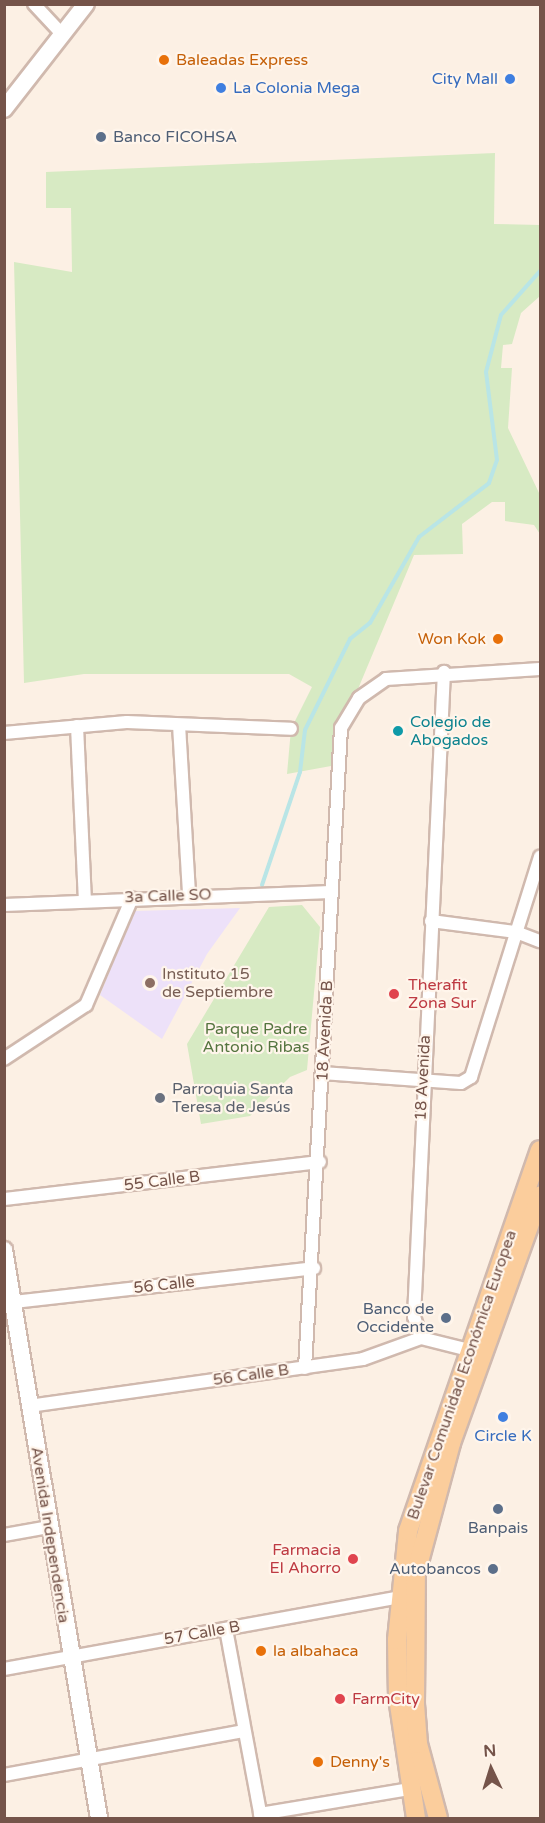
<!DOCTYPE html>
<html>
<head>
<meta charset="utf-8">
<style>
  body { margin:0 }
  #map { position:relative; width:545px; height:1823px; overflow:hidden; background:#fcf0e4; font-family:"Varela Round",sans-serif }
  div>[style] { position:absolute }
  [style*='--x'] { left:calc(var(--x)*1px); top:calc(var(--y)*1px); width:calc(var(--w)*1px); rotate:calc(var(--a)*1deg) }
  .education>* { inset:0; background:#ede1f9 }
  .green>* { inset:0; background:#d7eac3 }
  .stream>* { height:4px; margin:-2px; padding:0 2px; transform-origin:2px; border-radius:2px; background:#b9e5e6 }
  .roads { filter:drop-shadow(2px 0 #d0b9ae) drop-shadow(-2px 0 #d0b9ae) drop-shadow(0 2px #d0b9ae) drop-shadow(0 -2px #d0b9ae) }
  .street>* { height:12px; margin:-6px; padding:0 6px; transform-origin:6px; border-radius:6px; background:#fff }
  .secondary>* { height:16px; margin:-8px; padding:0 8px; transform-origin:8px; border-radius:8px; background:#fff }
  .primary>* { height:18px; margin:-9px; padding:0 9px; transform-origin:9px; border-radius:9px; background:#fbcd9c }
  .dots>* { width:16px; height:16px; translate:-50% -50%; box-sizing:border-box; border:3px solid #fff5eb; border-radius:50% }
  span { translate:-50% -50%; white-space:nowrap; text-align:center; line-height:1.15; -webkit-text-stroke:4.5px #fff5eb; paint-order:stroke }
  .food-label { font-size:16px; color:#c56008 }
  .left { translate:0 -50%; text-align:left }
  .right { translate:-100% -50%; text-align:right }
  .shop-label { font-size:16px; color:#366cbe }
  .service-label { font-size:16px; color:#4e5e75 }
  .culture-label { font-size:16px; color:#0d838f }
  .street-label { font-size:16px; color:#75544a }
  .education-label { font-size:16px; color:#785e54 }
  .health-label { font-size:16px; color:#be3a42 }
  .park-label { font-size:16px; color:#55753f }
  .worship-label { font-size:16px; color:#5b616d }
  .frame { position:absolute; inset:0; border:6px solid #75544a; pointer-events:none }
  .north { position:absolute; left:461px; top:1739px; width:60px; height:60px; -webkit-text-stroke:4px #fff5eb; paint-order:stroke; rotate:356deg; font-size:16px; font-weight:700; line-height:24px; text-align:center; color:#75544a }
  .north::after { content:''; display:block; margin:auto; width:21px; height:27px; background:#75544a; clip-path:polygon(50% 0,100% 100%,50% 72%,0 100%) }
</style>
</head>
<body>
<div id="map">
  <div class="education">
    <div style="clip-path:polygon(240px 908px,207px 954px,162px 1039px,100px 995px,134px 911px)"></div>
  </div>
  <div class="green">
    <div style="clip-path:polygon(495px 153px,494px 224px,540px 225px,540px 296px,521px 313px,512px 344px,503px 345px,501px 368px,512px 368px,508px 428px,540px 495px,540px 534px,534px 525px,505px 521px,505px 502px,492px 502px,462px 524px,463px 554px,414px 555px,358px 689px,338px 722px,331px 766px,287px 774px,291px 729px,312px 687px,289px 674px,84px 674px,24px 683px,14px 262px,72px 272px,71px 208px,46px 208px,46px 172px)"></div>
    <div style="clip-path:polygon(302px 905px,320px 927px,307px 1070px,290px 1077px,250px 1116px,201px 1124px,187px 1044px,269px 907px)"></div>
  </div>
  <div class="stream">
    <div style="--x:262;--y:885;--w:119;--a:-71.4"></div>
    <div style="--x:300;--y:772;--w:42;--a:-83.2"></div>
    <div style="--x:305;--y:730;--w:102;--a:-63.7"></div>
    <div style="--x:350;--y:639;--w:26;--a:-39"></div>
    <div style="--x:370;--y:623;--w:99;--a:-60.3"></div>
    <div style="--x:419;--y:537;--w:88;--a:-37.6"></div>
    <div style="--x:489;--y:483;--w:24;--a:-71"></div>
    <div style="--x:497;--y:460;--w:89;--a:-97.1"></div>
    <div style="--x:486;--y:372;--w:59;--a:-75.3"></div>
    <div style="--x:501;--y:315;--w:59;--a:-48.4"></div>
  </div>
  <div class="roads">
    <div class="street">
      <div style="--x:34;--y:4;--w:41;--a:47"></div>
      <div style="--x:179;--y:725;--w:170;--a:86.6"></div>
      <div style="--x:77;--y:726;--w:173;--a:87.4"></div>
      <div style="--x:4;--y:733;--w:123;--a:-5.1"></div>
      <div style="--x:127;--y:722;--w:164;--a:2.4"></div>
      <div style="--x:4;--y:905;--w:327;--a:-2.3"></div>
      <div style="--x:431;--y:921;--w:86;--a:7.4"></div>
      <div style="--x:516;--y:932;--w:26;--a:21"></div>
      <div style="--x:4;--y:1059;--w:98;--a:-33.4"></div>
      <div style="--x:86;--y:1005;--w:116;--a:-66.7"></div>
      <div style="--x:322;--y:1073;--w:139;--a:4.1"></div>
      <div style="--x:461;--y:1083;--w:12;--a:-31"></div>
      <div style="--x:471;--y:1077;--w:231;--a:-72.6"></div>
      <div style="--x:4;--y:1199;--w:318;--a:-6.7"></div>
      <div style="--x:13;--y:1302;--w:303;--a:-6.4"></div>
      <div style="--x:421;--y:1338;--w:22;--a:-108"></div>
      <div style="--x:414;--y:1317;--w:646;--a:-87.34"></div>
      <div style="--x:305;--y:1368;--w:641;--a:-86.78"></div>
      <div style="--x:341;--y:728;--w:35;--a:-59"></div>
      <div style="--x:359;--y:698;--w:33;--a:-35"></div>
      <div style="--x:386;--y:679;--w:154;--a:-3.7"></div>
      <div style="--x:29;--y:1406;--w:337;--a:-8"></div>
      <div style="--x:363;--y:1359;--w:62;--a:-19.9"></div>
      <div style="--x:421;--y:1338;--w:49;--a:14"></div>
      <div style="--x:4;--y:1535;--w:46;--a:-10.1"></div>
      <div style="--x:226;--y:1629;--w:192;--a:79.5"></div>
      <div style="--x:4;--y:1669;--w:402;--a:-10.3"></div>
      <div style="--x:4;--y:1775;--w:244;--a:-10.4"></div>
      <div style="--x:260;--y:1814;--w:151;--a:-9.5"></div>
    </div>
    <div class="secondary">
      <div style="--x:4;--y:109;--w:133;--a:-52"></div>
      <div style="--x:4;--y:1250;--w:576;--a:80.5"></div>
    </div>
    <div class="primary">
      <div style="--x:416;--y:1818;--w:122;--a:-98.5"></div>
      <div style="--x:398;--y:1697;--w:57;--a:-91"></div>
      <div style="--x:397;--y:1640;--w:110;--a:-84.2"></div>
      <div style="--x:408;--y:1531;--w:403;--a:-70.9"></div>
      <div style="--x:438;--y:1818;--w:77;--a:-105.1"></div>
      <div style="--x:418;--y:1744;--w:40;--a:-94.3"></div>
      <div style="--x:415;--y:1704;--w:131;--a:-89.6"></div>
      <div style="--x:416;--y:1573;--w:135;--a:-74.9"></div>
      <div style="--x:451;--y:1443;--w:263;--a:-70.2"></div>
    </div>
  </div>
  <div class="dots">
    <div style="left:164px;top:60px;background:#e8710a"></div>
    <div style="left:510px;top:79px;background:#3f7fe0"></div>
    <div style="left:221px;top:88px;background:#3f7fe0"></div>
    <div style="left:101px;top:137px;background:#5c6f8a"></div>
    <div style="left:498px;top:639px;background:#e8710a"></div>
    <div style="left:398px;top:731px;background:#0f9aa8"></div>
    <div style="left:150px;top:983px;background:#8d6e63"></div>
    <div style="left:394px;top:994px;background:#e0444e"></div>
    <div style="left:160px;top:1098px;background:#6b7280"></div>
    <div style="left:446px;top:1318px;background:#5c6f8a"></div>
    <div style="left:503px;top:1417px;background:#3f7fe0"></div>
    <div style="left:498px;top:1509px;background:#5c6f8a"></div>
    <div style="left:353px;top:1559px;background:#e0444e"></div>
    <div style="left:493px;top:1569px;background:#5c6f8a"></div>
    <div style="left:261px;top:1651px;background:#e8710a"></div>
    <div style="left:340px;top:1699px;background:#e0444e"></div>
    <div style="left:318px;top:1762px;background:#e8710a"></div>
  </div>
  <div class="food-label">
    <span class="left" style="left:176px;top:60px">Baleadas Express</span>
    <span class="right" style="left:486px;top:639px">Won Kok</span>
    <span class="left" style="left:273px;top:1651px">la albahaca</span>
    <span class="left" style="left:330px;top:1762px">Denny's</span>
  </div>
  <div class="shop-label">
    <span class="right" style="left:498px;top:79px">City Mall</span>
    <span class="left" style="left:233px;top:88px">La Colonia Mega</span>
    <span style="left:503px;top:1436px">Circle K</span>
  </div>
  <div class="service-label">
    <span class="left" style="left:113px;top:137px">Banco FICOHSA</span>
    <span class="right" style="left:434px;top:1318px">Banco de<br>Occidente</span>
    <span style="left:498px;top:1528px">Banpais</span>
    <span class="right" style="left:481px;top:1569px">Autobancos</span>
  </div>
  <div class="culture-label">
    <span class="left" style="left:410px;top:731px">Colegio de<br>Abogados</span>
  </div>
  <div class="street-label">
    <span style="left:168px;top:896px;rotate:-2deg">3a Calle SO</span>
    <span style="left:325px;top:1031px;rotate:-87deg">18 Avenida B</span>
    <span style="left:423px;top:1078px;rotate:-87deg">18 Avenida</span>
    <span style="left:162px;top:1181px;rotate:-7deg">55 Calle B</span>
    <span style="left:164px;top:1285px;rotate:-6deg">56 Calle</span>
    <span style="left:251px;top:1375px;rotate:-8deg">56 Calle B</span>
    <span style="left:462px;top:1375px;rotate:-71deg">Bulevar Comunidad Económica Europea</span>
    <span style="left:50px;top:1535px;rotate:81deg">Avenida Independencia</span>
    <span style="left:202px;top:1633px;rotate:-10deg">57 Calle B</span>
  </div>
  <div class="education-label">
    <span class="left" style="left:162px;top:983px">Instituto 15<br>de Septiembre</span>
  </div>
  <div class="health-label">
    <span class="left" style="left:408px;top:994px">Therafit<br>Zona Sur</span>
    <span class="right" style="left:341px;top:1559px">Farmacia<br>El Ahorro</span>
    <span class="left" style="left:352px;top:1699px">FarmCity</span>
  </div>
  <div class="park-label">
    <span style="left:256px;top:1038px">Parque Padre<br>Antonio Ribas</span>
  </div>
  <div class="worship-label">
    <span class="left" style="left:172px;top:1098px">Parroquia Santa<br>Teresa de Jesús</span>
  </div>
  <div class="frame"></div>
  <div class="north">N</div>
</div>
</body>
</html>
